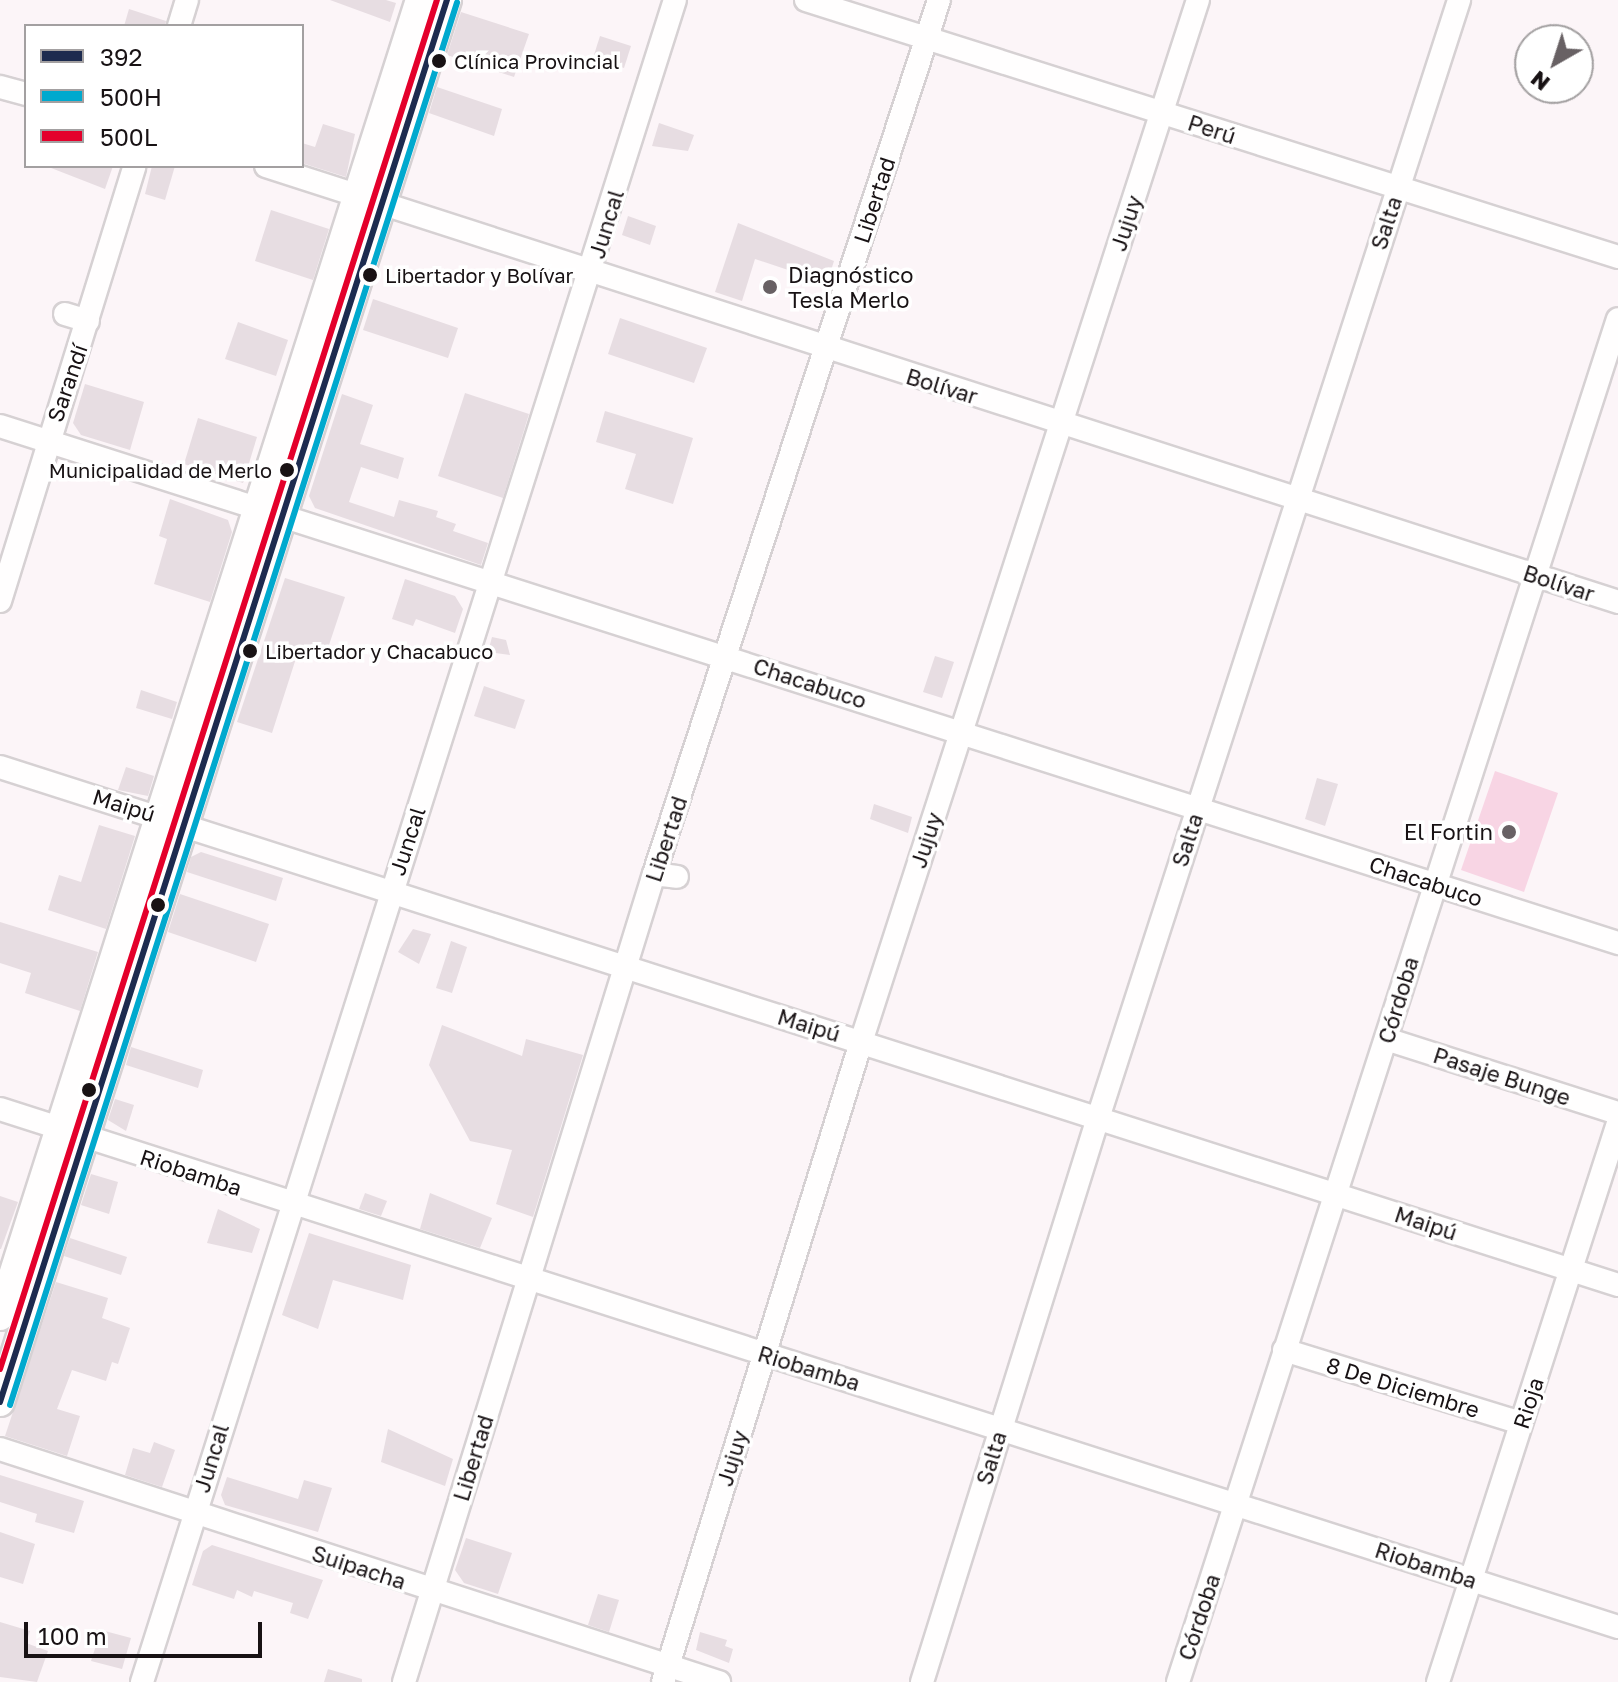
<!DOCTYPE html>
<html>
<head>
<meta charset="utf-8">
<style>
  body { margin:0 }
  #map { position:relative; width:1618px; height:1682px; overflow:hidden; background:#fcf5f8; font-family:"Golos Text",sans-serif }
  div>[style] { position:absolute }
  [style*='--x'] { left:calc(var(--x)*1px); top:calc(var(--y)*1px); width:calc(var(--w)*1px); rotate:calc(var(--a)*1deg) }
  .green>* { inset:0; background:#f8d5e4 }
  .building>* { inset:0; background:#e7dde2 }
  .roads { filter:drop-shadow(2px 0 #d6d1d3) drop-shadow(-2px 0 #d6d1d3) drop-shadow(0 2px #d6d1d3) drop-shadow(0 -2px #d6d1d3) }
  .minor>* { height:22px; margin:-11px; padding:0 11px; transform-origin:11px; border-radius:11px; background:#fffefe }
  .major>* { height:28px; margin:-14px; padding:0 14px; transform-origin:14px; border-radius:14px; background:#fffefe }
  .bus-1>* { height:6px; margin:-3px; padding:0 3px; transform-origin:3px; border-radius:3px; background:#1d2b4f }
  .bus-2>* { height:6px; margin:-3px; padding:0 3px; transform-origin:3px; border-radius:3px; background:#00a9ce }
  .bus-3>* { height:6px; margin:-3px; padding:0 3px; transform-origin:3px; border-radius:3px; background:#e4002b }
  .dots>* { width:22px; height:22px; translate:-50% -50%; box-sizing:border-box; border:4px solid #fff; border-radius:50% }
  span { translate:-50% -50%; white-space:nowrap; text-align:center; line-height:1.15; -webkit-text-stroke:7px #fff; paint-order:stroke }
  .bus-label { font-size:20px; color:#181214 }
  .left { translate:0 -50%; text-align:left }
  .right { translate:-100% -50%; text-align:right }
  .street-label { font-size:22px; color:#181214 }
  .poi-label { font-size:22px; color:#181214 }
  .legend { position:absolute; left:24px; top:24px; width:280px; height:144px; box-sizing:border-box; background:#fff; border:2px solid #a3a0a1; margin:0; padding:10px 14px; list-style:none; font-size:24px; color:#181214 }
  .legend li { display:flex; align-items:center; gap:16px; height:40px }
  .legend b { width:40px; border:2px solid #a3a0a1 }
  .north { position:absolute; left:1514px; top:24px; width:80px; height:80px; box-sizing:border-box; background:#fff; border:2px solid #a3a0a1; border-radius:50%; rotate:219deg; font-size:22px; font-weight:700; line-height:32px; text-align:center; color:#181214 }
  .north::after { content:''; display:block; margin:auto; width:28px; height:36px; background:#686164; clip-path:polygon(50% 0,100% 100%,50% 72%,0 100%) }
  .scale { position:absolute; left:24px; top:1622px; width:238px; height:36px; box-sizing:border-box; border:4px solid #181214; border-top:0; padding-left:10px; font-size:24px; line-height:28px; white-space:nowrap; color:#181214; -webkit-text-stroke:6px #fff; paint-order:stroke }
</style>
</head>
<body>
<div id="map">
  <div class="green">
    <div style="clip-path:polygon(1495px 771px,1558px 793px,1524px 892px,1461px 870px)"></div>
  </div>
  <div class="building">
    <div style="clip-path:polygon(330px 0,386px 0,396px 3px,390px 22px)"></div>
    <div style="clip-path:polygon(129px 9px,166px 21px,165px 26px,124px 26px)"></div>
    <div style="clip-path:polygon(461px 12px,529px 34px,514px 77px,447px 55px)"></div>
    <div style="clip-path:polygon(600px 36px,631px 46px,624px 68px,593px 58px)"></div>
    <div style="clip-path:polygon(437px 87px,502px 109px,494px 136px,429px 113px)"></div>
    <div style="clip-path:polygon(659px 123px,694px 135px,688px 151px,652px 146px)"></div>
    <div style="clip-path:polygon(323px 124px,355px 134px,346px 177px,302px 163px,302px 143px,315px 147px)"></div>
    <div style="clip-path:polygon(46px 166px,113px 166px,105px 189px)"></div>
    <div style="clip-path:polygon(152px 166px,175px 166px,165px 200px,145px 194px)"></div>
    <div style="clip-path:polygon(271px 210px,329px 229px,313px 280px,255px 261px)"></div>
    <div style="clip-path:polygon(628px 216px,656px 226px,650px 245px,622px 235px)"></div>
    <div style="clip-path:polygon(738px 223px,834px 261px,827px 283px,755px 259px,742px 301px,715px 292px)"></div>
    <div style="clip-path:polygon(373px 299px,458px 328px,448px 358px,363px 330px)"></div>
    <div style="clip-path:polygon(620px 318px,707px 348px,694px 383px,608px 354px)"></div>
    <div style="clip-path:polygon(238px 322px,288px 340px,276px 376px,225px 359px)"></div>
    <div style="clip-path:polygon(85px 384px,144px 402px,130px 450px,81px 435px,73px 423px)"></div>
    <div style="clip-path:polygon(465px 393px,529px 414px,503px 498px,438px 476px)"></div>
    <div style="clip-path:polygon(342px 394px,373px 405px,360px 444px,404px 458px,398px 479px,361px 467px,349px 502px,394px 517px,399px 500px,438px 511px,436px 517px,456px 524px,453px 531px,488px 543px,481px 565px,315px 508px,309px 496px)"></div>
    <div style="clip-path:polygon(605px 411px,693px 438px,673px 504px,625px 489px,636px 454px,596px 442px)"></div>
    <div style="clip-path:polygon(198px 418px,257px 437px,243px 483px,184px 464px)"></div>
    <div style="clip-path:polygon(170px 499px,228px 520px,232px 532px,210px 602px,154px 584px,167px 539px,159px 536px)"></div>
    <div style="clip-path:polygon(285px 578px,345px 597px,324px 660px,298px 652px,272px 733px,237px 722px)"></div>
    <div style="clip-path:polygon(405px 579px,455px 596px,463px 609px,455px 633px,416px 619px,413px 626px,392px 619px)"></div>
    <div style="clip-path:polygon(492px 637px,506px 640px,510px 655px,488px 652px)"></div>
    <div style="clip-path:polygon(935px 656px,954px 662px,942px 698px,923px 692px)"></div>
    <div style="clip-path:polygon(484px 686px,525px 700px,515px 729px,474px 716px)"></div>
    <div style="clip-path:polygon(141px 690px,177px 702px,172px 719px,136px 708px)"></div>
    <div style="clip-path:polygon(126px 767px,154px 776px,148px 796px,118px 790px)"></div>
    <div style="clip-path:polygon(1317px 778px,1338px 784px,1325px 826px,1305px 819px)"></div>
    <div style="clip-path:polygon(874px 804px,912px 817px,908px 833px,870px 819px)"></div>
    <div style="clip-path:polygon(99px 825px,135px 836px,106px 929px,48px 910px,59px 875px,81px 882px)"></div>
    <div style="clip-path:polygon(201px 852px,283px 878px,276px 901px,187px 872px,191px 857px)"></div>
    <div style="clip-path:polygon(180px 894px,269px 924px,256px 962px,168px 932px)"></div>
    <div style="clip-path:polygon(0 922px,98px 952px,80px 1011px,25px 993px,31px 973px,0 963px)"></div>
    <div style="clip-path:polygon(413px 929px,431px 934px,419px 964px,398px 952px)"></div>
    <div style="clip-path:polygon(451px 941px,467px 947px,452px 993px,436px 988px)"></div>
    <div style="clip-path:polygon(442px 1025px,522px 1056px,526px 1039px,583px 1055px,533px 1217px,496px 1204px,512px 1150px,470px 1141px,429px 1065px)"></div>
    <div style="clip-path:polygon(131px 1047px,203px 1070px,198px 1088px,126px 1065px)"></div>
    <div style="clip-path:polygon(115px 1099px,134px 1105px,126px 1131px,108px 1120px)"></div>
    <div style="clip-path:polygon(91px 1174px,118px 1182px,109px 1214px,81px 1205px)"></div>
    <div style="clip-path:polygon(365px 1193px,387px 1201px,381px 1216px,359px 1209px)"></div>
    <div style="clip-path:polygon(430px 1193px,492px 1218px,480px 1248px,420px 1229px)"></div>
    <div style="clip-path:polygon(0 1196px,18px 1202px,1px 1249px,0 1249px)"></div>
    <div style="clip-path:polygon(218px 1209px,260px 1229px,252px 1253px,207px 1243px)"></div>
    <div style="clip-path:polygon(309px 1233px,411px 1265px,403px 1300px,333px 1280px,318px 1329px,282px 1315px)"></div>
    <div style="clip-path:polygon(70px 1238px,127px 1257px,121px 1275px,64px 1256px)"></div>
    <div style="clip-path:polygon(56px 1282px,108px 1298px,102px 1318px,130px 1328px,118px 1364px,112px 1362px,106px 1381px,72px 1370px,57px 1409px,80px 1416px,67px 1456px,5px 1436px)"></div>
    <div style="clip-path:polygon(388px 1429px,453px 1459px,445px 1486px,381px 1462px)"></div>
    <div style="clip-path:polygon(154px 1442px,175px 1450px,162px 1487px,125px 1475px,133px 1448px,150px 1453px)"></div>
    <div style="clip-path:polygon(0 1475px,84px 1501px,74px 1533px,35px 1522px,37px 1514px,0 1502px)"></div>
    <div style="clip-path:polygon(227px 1477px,298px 1499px,304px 1480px,332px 1488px,318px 1532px,225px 1505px,221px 1495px)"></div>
    <div style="clip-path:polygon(0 1532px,35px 1544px,23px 1584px,0 1577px)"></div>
    <div style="clip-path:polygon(466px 1538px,512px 1553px,498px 1594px,464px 1583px,455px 1570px)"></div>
    <div style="clip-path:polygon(212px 1545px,323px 1580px,308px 1619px,290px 1613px,293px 1603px,254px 1591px,252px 1597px,237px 1590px,234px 1599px,192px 1585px,203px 1551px)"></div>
    <div style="clip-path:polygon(598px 1594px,619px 1600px,609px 1632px,588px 1625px)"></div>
    <div style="clip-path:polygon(0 1622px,30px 1631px,26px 1643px,48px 1651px,37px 1682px,0 1677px)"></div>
    <div style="clip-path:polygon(101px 1630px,131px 1638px,122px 1669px,91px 1661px)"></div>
    <div style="clip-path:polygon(700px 1632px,727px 1640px,725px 1646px,733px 1649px,729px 1663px,696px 1650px)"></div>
    <div style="clip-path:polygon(328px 1669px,362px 1679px,362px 1682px,324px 1682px)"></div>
  </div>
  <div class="roads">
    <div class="minor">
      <div style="--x:806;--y:0;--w:852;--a:17.56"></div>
      <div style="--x:179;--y:26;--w:27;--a:-73"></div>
      <div style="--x:0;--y:87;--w:27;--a:15"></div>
      <div style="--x:266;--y:166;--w:1421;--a:17.87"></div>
      <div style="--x:65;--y:314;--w:24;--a:17"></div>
      <div style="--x:0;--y:426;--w:1699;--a:17.72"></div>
      <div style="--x:0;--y:601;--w:455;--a:-72.8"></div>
      <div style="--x:0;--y:767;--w:1699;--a:17.75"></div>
      <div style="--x:654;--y:874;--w:23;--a:7"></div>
      <div style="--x:1386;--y:1039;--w:244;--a:17.7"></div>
      <div style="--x:0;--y:1109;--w:1699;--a:17.75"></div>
      <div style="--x:1284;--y:1350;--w:248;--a:17.1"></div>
      <div style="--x:0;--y:1449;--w:756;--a:17.96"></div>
      <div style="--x:142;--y:1682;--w:1764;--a:-72.42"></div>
      <div style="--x:404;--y:1682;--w:846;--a:-72.81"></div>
      <div style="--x:654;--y:874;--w:919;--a:-71.94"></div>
      <div style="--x:663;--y:1682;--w:670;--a:-72.81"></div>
      <div style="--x:861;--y:1042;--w:1095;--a:-72.08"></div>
      <div style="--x:922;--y:1682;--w:591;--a:-72.67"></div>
      <div style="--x:1098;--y:1118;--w:1175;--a:-72.1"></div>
      <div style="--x:1178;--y:1682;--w:1432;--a:-72.11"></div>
      <div style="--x:1438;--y:1682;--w:587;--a:-72.15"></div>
    </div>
    <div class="major">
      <div style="--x:0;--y:1316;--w:1381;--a:-72.3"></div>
      <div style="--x:0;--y:1402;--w:1472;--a:-72.32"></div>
    </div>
  </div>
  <div class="bus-1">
    <div style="--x:0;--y:1402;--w:1472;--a:-72.32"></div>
  </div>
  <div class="bus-2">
    <div style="--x:10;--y:1405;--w:1472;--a:-72.32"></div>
  </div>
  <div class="bus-3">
    <div style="--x:0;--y:1369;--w:1437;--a:-72.3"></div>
  </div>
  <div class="dots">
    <div style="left:439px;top:61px;background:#181214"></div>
    <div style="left:370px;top:275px;background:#181214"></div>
    <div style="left:770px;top:287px;background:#686164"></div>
    <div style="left:287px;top:470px;background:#181214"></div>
    <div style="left:250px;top:651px;background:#181214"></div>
    <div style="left:1509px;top:832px;background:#686164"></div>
    <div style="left:158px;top:905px;background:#181214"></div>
    <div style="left:89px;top:1090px;background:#181214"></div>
  </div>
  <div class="bus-label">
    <span class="left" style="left:454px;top:61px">Clínica Provincial</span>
    <span class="left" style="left:385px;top:275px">Libertador y Bolívar</span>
    <span class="right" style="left:272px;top:470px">Municipalidad de Merlo</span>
    <span class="left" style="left:265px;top:651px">Libertador y Chacabuco</span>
  </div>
  <div class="street-label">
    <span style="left:1212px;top:129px;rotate:18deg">Perú</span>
    <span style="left:874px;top:200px;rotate:-72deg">Libertad</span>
    <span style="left:1126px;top:223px;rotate:-72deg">Jujuy</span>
    <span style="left:1386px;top:223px;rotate:-72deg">Salta</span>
    <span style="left:606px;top:224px;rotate:-73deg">Juncal</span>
    <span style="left:67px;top:383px;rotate:-71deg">Sarandí</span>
    <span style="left:942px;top:386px;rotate:17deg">Bolívar</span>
    <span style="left:1559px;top:583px;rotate:18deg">Bolívar</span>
    <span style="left:810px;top:683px;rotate:18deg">Chacabuco</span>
    <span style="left:124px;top:805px;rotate:17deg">Maipú</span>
    <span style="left:666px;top:839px;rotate:-72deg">Libertad</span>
    <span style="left:926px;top:840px;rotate:-72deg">Jujuy</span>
    <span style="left:1187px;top:840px;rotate:-72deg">Salta</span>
    <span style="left:407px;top:841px;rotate:-72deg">Juncal</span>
    <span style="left:1426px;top:881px;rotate:18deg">Chacabuco</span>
    <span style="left:1398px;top:1000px;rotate:-73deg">Córdoba</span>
    <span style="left:809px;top:1025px;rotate:17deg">Maipú</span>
    <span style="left:1502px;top:1076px;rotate:18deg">Pasaje Bunge</span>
    <span style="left:191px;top:1172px;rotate:18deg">Riobamba</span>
    <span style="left:1426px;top:1223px;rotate:18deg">Maipú</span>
    <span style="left:809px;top:1368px;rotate:17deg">Riobamba</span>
    <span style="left:1403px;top:1387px;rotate:17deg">8 De Diciembre</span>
    <span style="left:1528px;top:1403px;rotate:-72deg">Rioja</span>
    <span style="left:211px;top:1458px;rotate:-73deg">Juncal</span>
    <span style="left:473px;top:1458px;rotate:-73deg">Libertad</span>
    <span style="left:732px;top:1458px;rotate:-73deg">Jujuy</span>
    <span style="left:991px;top:1458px;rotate:-73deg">Salta</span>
    <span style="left:1426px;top:1565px;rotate:18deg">Riobamba</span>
    <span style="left:359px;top:1567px;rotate:18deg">Suipacha</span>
    <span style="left:1199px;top:1617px;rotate:-72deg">Córdoba</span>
  </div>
  <div class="poi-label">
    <span class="left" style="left:788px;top:287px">Diagnóstico<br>Tesla Merlo</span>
    <span class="right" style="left:1493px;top:832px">El Fortin</span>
  </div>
  <ul class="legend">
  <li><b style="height:10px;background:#1d2b4f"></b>392</li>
  <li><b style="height:10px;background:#00a9ce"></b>500H</li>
  <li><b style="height:10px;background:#e4002b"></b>500L</li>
  </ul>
  <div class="north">N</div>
  <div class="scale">100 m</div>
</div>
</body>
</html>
